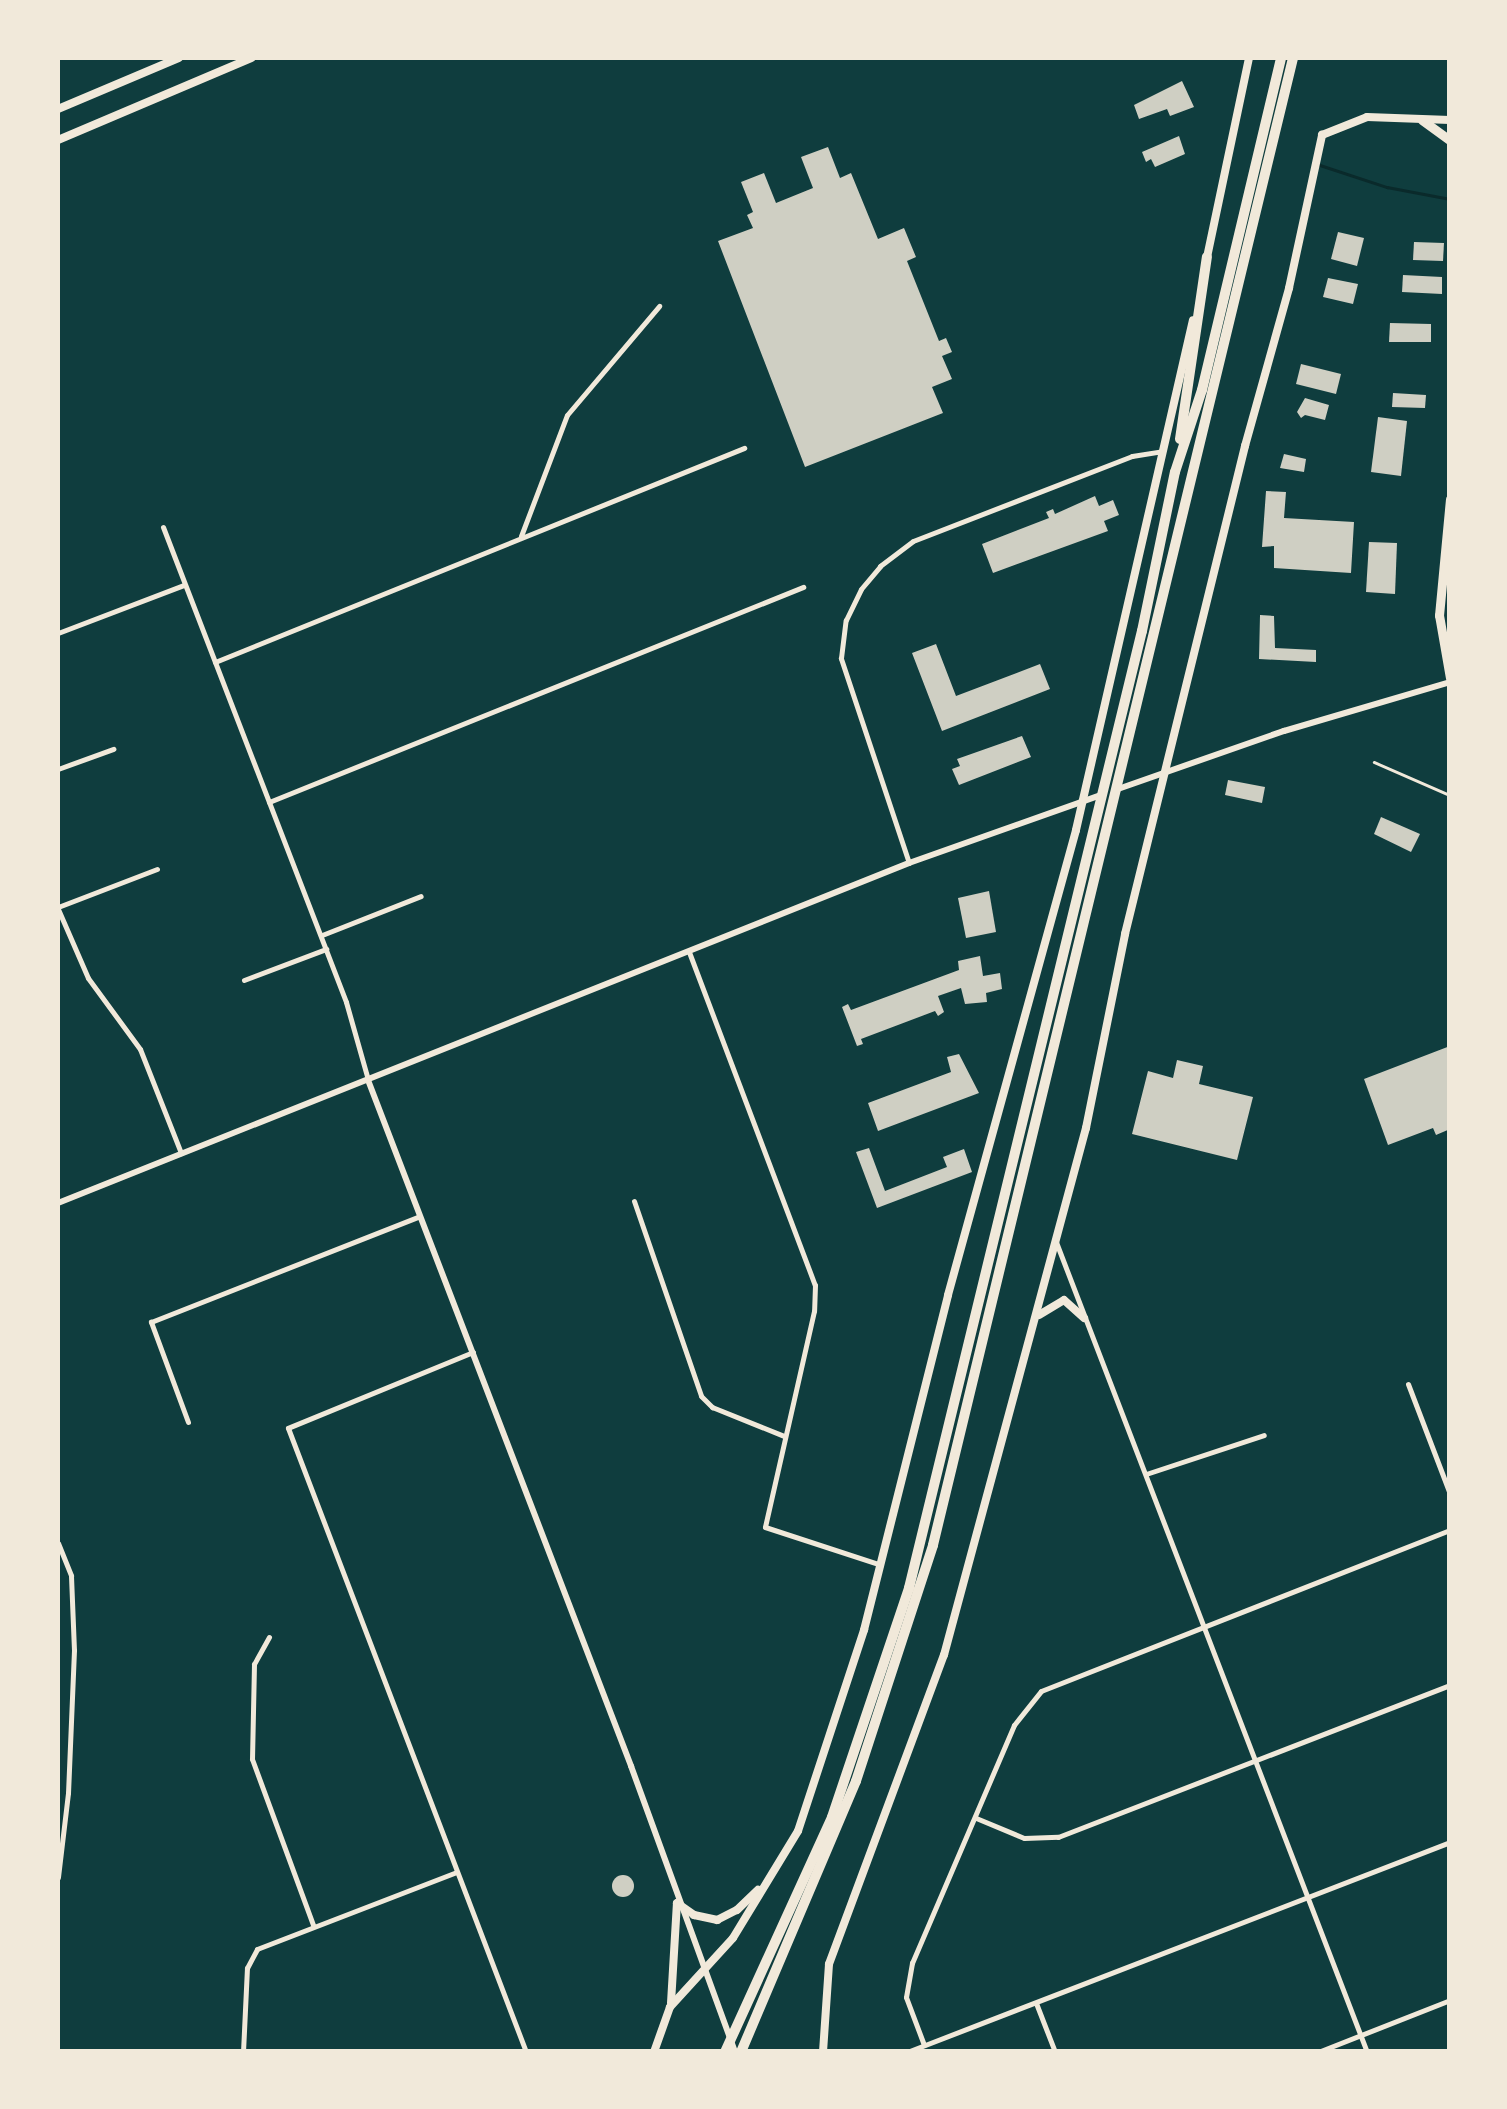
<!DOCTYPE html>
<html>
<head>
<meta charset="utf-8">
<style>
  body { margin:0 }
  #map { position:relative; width:1507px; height:2109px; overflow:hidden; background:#0f3d3e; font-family:Overpass,sans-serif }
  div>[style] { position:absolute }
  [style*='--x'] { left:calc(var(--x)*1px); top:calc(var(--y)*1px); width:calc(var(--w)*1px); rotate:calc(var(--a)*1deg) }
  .stream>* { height:2.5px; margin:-1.25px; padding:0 1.25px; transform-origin:1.25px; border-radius:1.25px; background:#0a2a2b }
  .building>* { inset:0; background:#cfcfc3 }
  .round { border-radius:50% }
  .service>* { height:2.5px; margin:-1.25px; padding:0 1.25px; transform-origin:1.25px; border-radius:1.25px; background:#f1e9da }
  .minor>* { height:5px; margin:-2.5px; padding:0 2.5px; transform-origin:2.5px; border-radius:2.5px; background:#f1e9da }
  .tertiary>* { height:6px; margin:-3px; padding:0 3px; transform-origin:3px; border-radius:3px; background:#f1e9da }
  .secondary>* { height:8px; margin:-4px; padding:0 4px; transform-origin:4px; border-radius:4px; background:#f1e9da }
  .primary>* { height:9px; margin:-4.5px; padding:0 4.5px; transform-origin:4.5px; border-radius:4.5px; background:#f1e9da }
  .motorway>* { height:10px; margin:-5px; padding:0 5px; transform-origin:5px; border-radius:5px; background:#f1e9da }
  span { translate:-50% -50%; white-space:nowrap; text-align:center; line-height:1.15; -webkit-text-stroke:8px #f1e9da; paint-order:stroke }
  .frame { position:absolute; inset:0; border:60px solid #f1e9da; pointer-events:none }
</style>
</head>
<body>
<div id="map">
  <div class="stream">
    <div style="--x:1320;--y:165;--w:71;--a:18.2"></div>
    <div style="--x:1387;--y:187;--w:64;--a:10.8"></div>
  </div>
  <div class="building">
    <div style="clip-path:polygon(1182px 81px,1194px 107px,1170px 116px,1167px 109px,1139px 119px,1134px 105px)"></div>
    <div style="clip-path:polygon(1179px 136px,1185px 154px,1155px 167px,1151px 159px,1146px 162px,1142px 152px)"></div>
    <div style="clip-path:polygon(828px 147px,840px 178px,851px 173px,878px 239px,904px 228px,916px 257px,907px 261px,939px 341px,946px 338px,952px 352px,942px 356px,952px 379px,932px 387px,943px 413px,805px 467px,718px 241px,753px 228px,747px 215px,753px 212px,741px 182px,764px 173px,776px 203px,813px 188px,801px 157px)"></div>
    <div style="clip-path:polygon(1338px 232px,1364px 238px,1357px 266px,1331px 259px)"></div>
    <div style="clip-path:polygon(1414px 242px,1444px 243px,1443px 261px,1413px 260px)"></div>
    <div style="clip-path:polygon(1403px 275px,1442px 277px,1442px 294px,1402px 292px)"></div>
    <div style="clip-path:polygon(1328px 278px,1358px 284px,1353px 304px,1323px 297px)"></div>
    <div style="clip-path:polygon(1390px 323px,1431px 324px,1431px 342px,1389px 342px)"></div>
    <div style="clip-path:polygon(1301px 364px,1341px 374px,1336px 394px,1296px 384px)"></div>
    <div style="clip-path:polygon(1393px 393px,1426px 395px,1425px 408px,1392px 407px)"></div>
    <div style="clip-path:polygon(1305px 398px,1329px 405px,1325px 420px,1305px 415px,1301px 418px,1297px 412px)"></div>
    <div style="clip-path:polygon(1378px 417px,1407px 421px,1401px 476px,1371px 472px)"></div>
    <div style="clip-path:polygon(1284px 454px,1306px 459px,1304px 472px,1280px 468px)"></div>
    <div style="clip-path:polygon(1266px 491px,1286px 492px,1284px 518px,1354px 522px,1351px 573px,1274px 568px,1274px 546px,1262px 547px)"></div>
    <div style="clip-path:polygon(1095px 496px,1099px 506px,1113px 500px,1119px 515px,1104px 521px,1108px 531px,993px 573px,982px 544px,1049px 518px,1046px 512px,1053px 509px,1055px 514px)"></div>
    <div style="clip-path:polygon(1369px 542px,1397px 543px,1395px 594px,1366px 592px)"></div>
    <div style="clip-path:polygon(1260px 615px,1274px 616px,1275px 648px,1316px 650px,1316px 662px,1259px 659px)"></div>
    <div style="clip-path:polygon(936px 644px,956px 696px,1040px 664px,1050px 689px,942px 731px,912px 653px)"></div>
    <div style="clip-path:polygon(1022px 736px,1031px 757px,959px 785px,952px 769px,960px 766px,957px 759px)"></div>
    <div style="clip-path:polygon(1228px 780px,1265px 787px,1262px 803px,1225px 795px)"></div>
    <div style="clip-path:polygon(1381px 817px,1420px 834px,1411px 852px,1374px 834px)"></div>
    <div style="clip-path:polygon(989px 891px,996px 932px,966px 938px,958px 898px)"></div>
    <div style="clip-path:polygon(980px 956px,983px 976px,1000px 973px,1002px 989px,986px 993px,987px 1002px,965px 1004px,961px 988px,938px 996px,944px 1012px,938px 1016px,935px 1011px,861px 1039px,863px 1044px,857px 1046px,842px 1007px,848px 1004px,851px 1010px,959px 970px,958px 961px)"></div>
    <div style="clip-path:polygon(1450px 1046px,1450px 1129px,1436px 1135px,1433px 1128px,1388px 1145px,1364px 1079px)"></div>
    <div style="clip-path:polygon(959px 1054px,979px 1093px,878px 1131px,868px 1103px,951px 1072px,947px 1057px)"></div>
    <div style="clip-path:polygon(1177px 1060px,1203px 1066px,1199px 1084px,1253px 1097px,1237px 1160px,1132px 1134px,1148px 1071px,1173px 1078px)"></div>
    <div style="clip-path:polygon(869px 1148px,885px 1191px,947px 1167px,943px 1157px,964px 1149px,972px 1172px,877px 1208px,856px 1152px)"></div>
    <div class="round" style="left:612px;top:1875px;width:22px;height:22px"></div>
  </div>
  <div class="service">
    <div style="--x:1374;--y:762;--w:83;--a:23.5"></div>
  </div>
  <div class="minor">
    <div style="--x:163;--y:527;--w:509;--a:68.93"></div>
    <div style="--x:346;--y:1002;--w:81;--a:74.2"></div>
    <div style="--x:521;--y:536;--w:129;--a:-69.2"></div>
    <div style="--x:567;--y:415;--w:143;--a:-49.8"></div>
    <div style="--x:58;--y:633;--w:135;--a:-20.9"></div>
    <div style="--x:215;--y:662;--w:571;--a:-22.03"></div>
    <div style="--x:58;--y:769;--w:59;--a:-20"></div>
    <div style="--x:269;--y:802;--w:576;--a:-21.93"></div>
    <div style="--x:909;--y:863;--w:216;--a:-108.4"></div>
    <div style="--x:841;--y:658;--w:38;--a:-83"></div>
    <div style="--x:846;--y:620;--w:34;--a:-64"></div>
    <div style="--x:861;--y:589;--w:30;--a:-50"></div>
    <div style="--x:880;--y:566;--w:41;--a:-37.1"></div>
    <div style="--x:913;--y:541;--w:235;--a:-21.2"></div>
    <div style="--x:1132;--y:456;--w:31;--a:-9"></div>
    <div style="--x:58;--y:907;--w:106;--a:-21"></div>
    <div style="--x:58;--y:909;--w:75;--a:66.5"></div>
    <div style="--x:88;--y:978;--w:88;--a:53.8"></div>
    <div style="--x:140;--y:1049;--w:112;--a:68.5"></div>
    <div style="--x:322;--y:935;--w:106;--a:-21.5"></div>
    <div style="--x:689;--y:952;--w:356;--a:69.3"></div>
    <div style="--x:815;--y:1285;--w:26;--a:92"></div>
    <div style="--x:814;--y:1311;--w:221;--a:102.8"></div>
    <div style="--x:765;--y:1527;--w:122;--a:18.1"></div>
    <div style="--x:244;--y:980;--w:88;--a:-20.7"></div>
    <div style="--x:634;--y:1201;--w:206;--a:71"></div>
    <div style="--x:701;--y:1396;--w:16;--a:45"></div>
    <div style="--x:712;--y:1407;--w:78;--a:21.9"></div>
    <div style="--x:1056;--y:1242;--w:868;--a:69"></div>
    <div style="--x:473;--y:1352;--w:200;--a:157.7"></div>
    <div style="--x:288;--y:1428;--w:668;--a:69.12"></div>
    <div style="--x:1408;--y:1384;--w:118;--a:69.1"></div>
    <div style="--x:188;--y:1422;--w:107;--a:-110.3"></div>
    <div style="--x:151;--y:1322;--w:289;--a:-21.5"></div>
    <div style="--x:1146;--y:1474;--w:124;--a:-18.3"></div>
    <div style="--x:58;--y:1543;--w:35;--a:68"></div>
    <div style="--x:71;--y:1576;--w:74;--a:87.7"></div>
    <div style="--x:74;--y:1650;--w:143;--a:92.4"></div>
    <div style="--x:68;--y:1793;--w:85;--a:96.8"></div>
    <div style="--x:269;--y:1637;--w:31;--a:119"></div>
    <div style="--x:254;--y:1664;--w:95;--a:91.2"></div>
    <div style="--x:252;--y:1759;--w:177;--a:69.8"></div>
    <div style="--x:976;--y:1818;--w:52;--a:22.6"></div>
    <div style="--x:1024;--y:1838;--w:34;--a:-2"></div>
    <div style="--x:1058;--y:1837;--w:420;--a:-21.2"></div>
    <div style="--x:1036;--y:2003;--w:53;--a:68.8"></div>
    <div style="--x:924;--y:2045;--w:51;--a:-110.6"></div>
    <div style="--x:906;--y:1997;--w:35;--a:-80"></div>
    <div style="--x:912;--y:1963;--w:259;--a:-66.8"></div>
    <div style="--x:1014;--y:1725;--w:43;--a:-51.5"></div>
    <div style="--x:1041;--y:1691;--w:440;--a:-21.5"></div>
    <div style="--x:243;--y:2052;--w:84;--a:-87.3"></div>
    <div style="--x:247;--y:1968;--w:21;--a:-62"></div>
    <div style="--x:257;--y:1949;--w:214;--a:-21.1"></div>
    <div style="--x:907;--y:2052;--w:582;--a:-21.14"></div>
    <div style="--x:1318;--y:2052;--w:142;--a:-21.5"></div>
  </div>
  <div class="tertiary">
    <div style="--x:1118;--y:789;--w:176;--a:-19.3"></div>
    <div style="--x:1284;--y:731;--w:173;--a:-16.4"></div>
    <div style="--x:368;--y:1080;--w:735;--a:69.02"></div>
    <div style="--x:631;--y:1766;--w:304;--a:70"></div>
    <div style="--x:58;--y:1203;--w:916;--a:-21.78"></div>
    <div style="--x:909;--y:863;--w:204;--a:-19.5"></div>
  </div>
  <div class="secondary">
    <div style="--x:58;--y:109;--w:131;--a:-22.9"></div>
    <div style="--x:58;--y:140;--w:210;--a:-23"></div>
    <div style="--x:1206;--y:262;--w:208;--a:-78.1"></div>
    <div style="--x:1039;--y:1315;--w:29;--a:-31"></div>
    <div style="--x:1064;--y:1300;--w:27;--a:42"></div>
    <div style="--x:677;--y:1903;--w:21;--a:35"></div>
    <div style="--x:694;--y:1915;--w:24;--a:12"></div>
    <div style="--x:717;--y:1920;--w:22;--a:-27"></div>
    <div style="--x:737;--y:1910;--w:29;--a:-44"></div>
    <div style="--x:671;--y:2003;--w:100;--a:-86.6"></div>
    <div style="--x:654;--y:2052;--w:48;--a:-70.4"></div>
    <div style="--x:670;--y:2007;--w:93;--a:-47.6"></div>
    <div style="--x:733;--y:1938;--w:125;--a:-58.7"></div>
    <div style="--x:798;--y:1831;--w:212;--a:-71.8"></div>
    <div style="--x:864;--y:1630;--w:345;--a:-75.9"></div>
    <div style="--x:948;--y:1295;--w:482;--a:-74.6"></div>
    <div style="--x:1076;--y:830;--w:523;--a:-77.08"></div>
    <div style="--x:823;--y:2052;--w:88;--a:-86.1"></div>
    <div style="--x:829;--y:1964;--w:330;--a:-69.6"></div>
    <div style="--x:944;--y:1655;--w:546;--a:-74.92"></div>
    <div style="--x:1086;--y:1128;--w:198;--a:-78.6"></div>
    <div style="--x:1125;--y:934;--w:503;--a:-76.18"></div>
    <div style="--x:1245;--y:446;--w:164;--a:-74.4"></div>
    <div style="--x:1289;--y:288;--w:157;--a:-77.8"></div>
    <div style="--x:1322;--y:135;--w:48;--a:-21.8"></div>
    <div style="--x:1367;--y:117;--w:83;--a:2.1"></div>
  </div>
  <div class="primary">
    <div style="--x:1422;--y:120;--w:34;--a:36"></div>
    <div style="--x:1450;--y:499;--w:117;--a:95.4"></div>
    <div style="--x:1439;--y:615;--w:64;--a:80.1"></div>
  </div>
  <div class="motorway">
    <div style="--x:1180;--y:439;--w:184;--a:-81.6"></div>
    <div style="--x:725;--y:2052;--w:258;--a:-65.5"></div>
    <div style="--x:832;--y:1817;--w:242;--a:-71.4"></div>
    <div style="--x:909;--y:1588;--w:985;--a:-76.32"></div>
    <div style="--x:1142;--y:631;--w:162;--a:-78.3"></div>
    <div style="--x:1175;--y:472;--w:86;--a:-71.8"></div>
    <div style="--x:1202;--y:390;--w:341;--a:-76.6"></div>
    <div style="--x:741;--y:2052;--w:294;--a:-67"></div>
    <div style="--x:856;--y:1781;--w:248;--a:-71.9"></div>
    <div style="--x:933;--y:1545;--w:1530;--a:-76.39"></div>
  </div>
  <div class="frame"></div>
</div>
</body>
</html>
